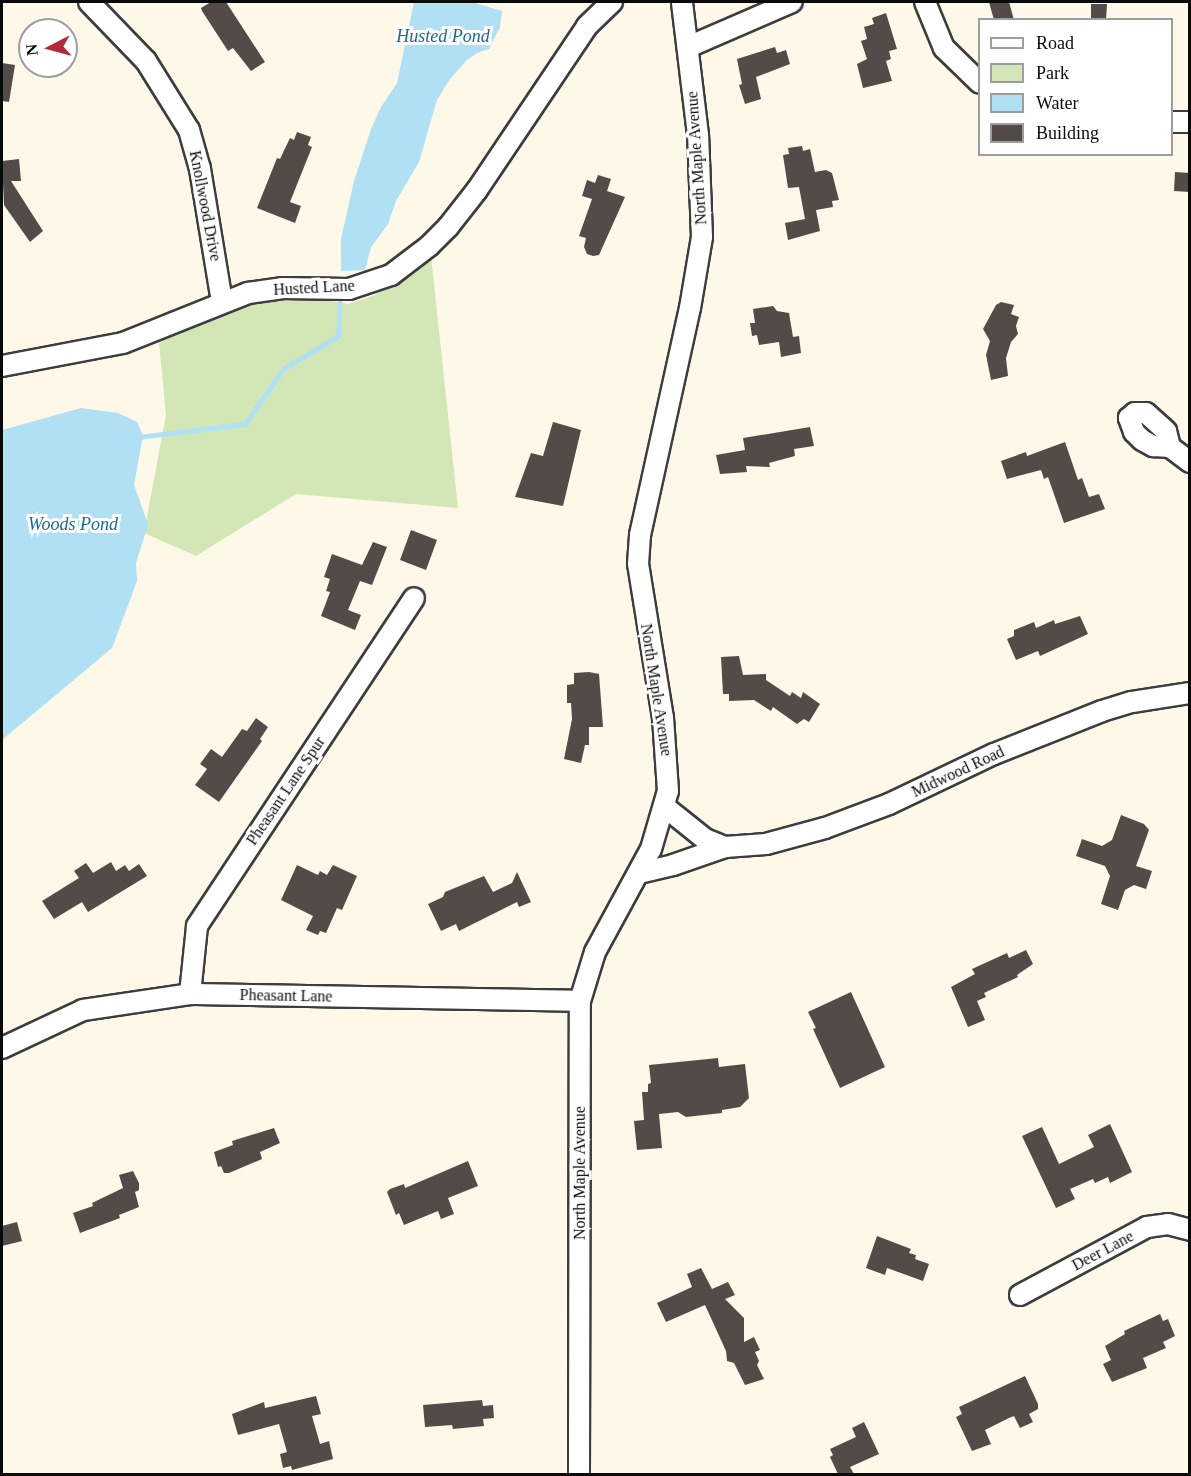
<!DOCTYPE html>
<html>
<head>
<meta charset="utf-8">
<style>
  body { margin:0 }
  #map { position:relative; width:1191px; height:1476px; overflow:hidden; background:#fef8e9; font-family:"Times New Roman",serif }
  div>[style] { position:absolute }
  [style*='--x'] { left:calc(var(--x)*1px); top:calc(var(--y)*1px); width:calc(var(--w)*1px); rotate:calc(var(--a)*1deg) }
  .green>* { inset:0; background:#d3e6b5 }
  .water>* { inset:0; background:#afe0f4 }
  .stream>* { height:5px; margin:-2.5px; padding:0 2.5px; transform-origin:2.5px; border-radius:2.5px; background:#afe0f4 }
  .building>* { inset:0; background:#534b47 }
  .roads { filter:drop-shadow(2px 0 #3d3d3d) drop-shadow(-2px 0 #3d3d3d) drop-shadow(0 2px #3d3d3d) drop-shadow(0 -2px #3d3d3d) }
  .minor>* { height:20px; margin:-10px; padding:0 10px; transform-origin:10px; border-radius:10px; background:#fff }
  span { translate:-50% -50%; white-space:nowrap; text-align:center; line-height:1.15; -webkit-text-stroke:6px #fff; paint-order:stroke }
  .street-label { font-size:16px; color:#0a0a0a }
  .water-label { font-size:18px; color:#196a97; font-style:italic }
  .frame { position:absolute; inset:0; border:3px solid #0a0a0a; pointer-events:none }
  .legend { position:absolute; left:978px; top:18px; width:195px; height:138px; box-sizing:border-box; background:#fff; border:2px solid #9d9d9d; margin:0; padding:8px 10px; list-style:none; font-size:18px; color:#0a0a0a }
  .legend li { display:flex; align-items:center; gap:12px; height:30px }
  .legend b { width:30px; border:2px solid #9d9d9d }
  .north { position:absolute; left:18px; top:18px; width:60px; height:60px; box-sizing:border-box; background:#fff; border:2px solid #9d9d9d; border-radius:50%; rotate:264deg; font-size:16px; font-weight:700; line-height:24px; text-align:center; color:#0a0a0a }
  .north::after { content:''; display:block; margin:auto; width:21px; height:27px; background:#b5283b; clip-path:polygon(50% 0,100% 100%,50% 72%,0 100%) }
</style>
</head>
<body>
<div id="map">
  <div class="green">
    <div style="clip-path:polygon(431px 256px,458px 508px,296px 494px,196px 556px,144px 533px,166px 415px,159px 343px,227px 309px,278px 296px,296px 295px,348px 304px,373px 296px)"></div>
  </div>
  <div class="water">
    <div style="clip-path:polygon(414px 2px,471px 2px,502px 11px,500px 27px,489px 49px,477px 53px,466px 61px,450px 79px,437px 100px,419px 162px,396px 201px,388px 224px,371px 247px,365px 270px,341px 271px,341px 239px,354px 181px,371px 129px,381px 107px,397px 83px)"></div>
    <div style="clip-path:polygon(81px 408px,118px 413px,137px 422px,143px 435px,134px 485px,148px 524px,136px 563px,137px 581px,112px 648px,2px 740px,2px 430px)"></div>
  </div>
  <div class="stream">
    <div style="--x:138;--y:437;--w:108;--a:-6.9"></div>
    <div style="--x:245;--y:424;--w:67;--a:-55.4"></div>
    <div style="--x:283;--y:369;--w:64;--a:-31"></div>
    <div style="--x:338;--y:336;--w:34;--a:-87"></div>
  </div>
  <div class="building">
    <div style="clip-path:polygon(211px 2px,226px 2px,265px 62px,251px 71px,233px 48px,228px 51px,202px 11px,201px 8px)"></div>
    <div style="clip-path:polygon(989px 2px,1009px 2px,1014px 20px,994px 20px)"></div>
    <div style="clip-path:polygon(1091px 4px,1107px 4px,1106px 20px,1091px 20px)"></div>
    <div style="clip-path:polygon(886px 13px,897px 49px,889px 51px,891px 59px,886px 61px,892px 81px,863px 88px,857px 64px,867px 59px,861px 41px,867px 39px,864px 27px,874px 24px,872px 18px)"></div>
    <div style="clip-path:polygon(775px 47px,777px 53px,786px 50px,790px 64px,756px 77px,761px 99px,745px 104px,739px 85px,742px 84px,737px 59px)"></div>
    <div style="clip-path:polygon(2px 63px,15px 65px,9px 102px,2px 101px)"></div>
    <div style="clip-path:polygon(297px 132px,311px 137px,308px 145px,312px 147px,290px 202px,301px 206px,295px 223px,257px 208px,277px 158px,280px 159px,290px 138px,294px 140px)"></div>
    <div style="clip-path:polygon(802px 146px,803px 151px,810px 149px,815px 172px,826px 170px,832px 173px,839px 200px,832px 201px,833px 207px,816px 210px,820px 231px,788px 240px,785px 223px,805px 219px,799px 187px,788px 188px,783px 155px,789px 154px,788px 148px)"></div>
    <div style="clip-path:polygon(19px 159px,21px 181px,11px 181px,43px 231px,30px 242px,4px 205px,2px 161px)"></div>
    <div style="clip-path:polygon(1175px 172px,1190px 173px,1190px 192px,1174px 191px)"></div>
    <div style="clip-path:polygon(598px 175px,611px 179px,607px 191px,625px 197px,599px 255px,593px 256px,587px 254px,584px 247px,586px 238px,579px 236px,592px 199px,582px 196px,587px 180px,595px 183px)"></div>
    <div style="clip-path:polygon(1001px 302px,1014px 305px,1011px 314px,1019px 317px,1016px 326px,1018px 334px,1011px 342px,1006px 358px,1008px 376px,991px 380px,986px 355px,990px 341px,983px 329px,996px 305px)"></div>
    <div style="clip-path:polygon(773px 306px,777px 311px,789px 313px,793px 337px,799px 336px,801px 353px,781px 357px,779px 342px,759px 345px,757px 335px,752px 336px,750px 323px,755px 323px,753px 309px)"></div>
    <div style="clip-path:polygon(553px 422px,581px 430px,563px 506px,515px 497px,531px 453px,543px 456px)"></div>
    <div style="clip-path:polygon(810px 427px,814px 446px,794px 449px,795px 456px,769px 463px,770px 467px,746px 466px,747px 472px,720px 474px,716px 455px,745px 450px,743px 438px)"></div>
    <div style="clip-path:polygon(1065px 442px,1078px 480px,1082px 478px,1089px 497px,1099px 494px,1105px 509px,1064px 523px,1048px 477px,1044px 479px,1041px 470px,1007px 479px,1001px 461px,1026px 452px,1027px 456px)"></div>
    <div style="clip-path:polygon(411px 530px,437px 540px,426px 570px,400px 560px)"></div>
    <div style="clip-path:polygon(373px 542px,387px 547px,372px 585px,360px 581px,348px 610px,361px 615px,355px 630px,321px 616px,330px 592px,326px 591px,330px 579px,324px 577px,332px 554px,362px 565px)"></div>
    <div style="clip-path:polygon(1080px 616px,1088px 634px,1040px 656px,1038px 651px,1016px 660px,1007px 639px,1014px 636px,1014px 630px,1034px 622px,1036px 628px,1054px 620px,1055px 624px)"></div>
    <div style="clip-path:polygon(739px 656px,743px 675px,766px 674px,766px 680px,790px 696px,792px 692px,801px 698px,803px 692px,820px 704px,809px 722px,804px 719px,797px 724px,773px 707px,771px 711px,754px 700px,729px 701px,729px 694px,723px 694px,721px 657px)"></div>
    <div style="clip-path:polygon(589px 672px,599px 674px,603px 727px,589px 727px,589px 745px,585px 745px,581px 763px,564px 759px,572px 719px,571px 703px,567px 703px,567px 685px,574px 684px,574px 673px)"></div>
    <div style="clip-path:polygon(256px 718px,268px 727px,260px 739px,262px 741px,219px 802px,195px 785px,207px 769px,200px 764px,211px 749px,222px 757px,242px 729px,247px 731px)"></div>
    <div style="clip-path:polygon(1121px 815px,1144px 824px,1149px 830px,1136px 866px,1152px 871px,1146px 889px,1134px 885px,1125px 890px,1118px 910px,1101px 904px,1110px 876px,1105px 866px,1076px 856px,1082px 839px,1102px 846px,1112px 840px)"></div>
    <div style="clip-path:polygon(111px 862px,116px 871px,125px 865px,129px 871px,139px 864px,147px 876px,88px 912px,82px 902px,54px 919px,42px 901px,79px 878px,74px 871px,86px 863px,93px 873px)"></div>
    <div style="clip-path:polygon(297px 865px,318px 875px,320px 871px,327px 875px,333px 865px,357px 876px,342px 910px,337px 908px,326px 933px,320px 931px,318px 935px,306px 930px,313px 916px,281px 900px)"></div>
    <div style="clip-path:polygon(517px 872px,531px 902px,519px 907px,517px 902px,459px 931px,456px 924px,441px 931px,428px 904px,443px 897px,445px 892px,484px 876px,493px 892px,512px 883px)"></div>
    <div style="clip-path:polygon(1026px 950px,1033px 964px,1017px 975px,1018px 977px,984px 993px,986px 997px,977px 1001px,985px 1020px,968px 1027px,951px 987px,975px 974px,972px 969px,1007px 953px,1009px 958px)"></div>
    <div style="clip-path:polygon(851px 992px,885px 1067px,840px 1088px,813px 1029px,816px 1028px,808px 1012px)"></div>
    <div style="clip-path:polygon(718px 1058px,719px 1067px,745px 1064px,749px 1098px,740px 1107px,722px 1110px,722px 1113px,686px 1117px,678px 1112px,659px 1114px,662px 1148px,637px 1150px,634px 1121px,644px 1120px,642px 1092px,648px 1092px,648px 1084px,651px 1083px,649px 1065px)"></div>
    <div style="clip-path:polygon(1110px 1124px,1132px 1172px,1110px 1183px,1108px 1177px,1095px 1183px,1093px 1179px,1070px 1189px,1075px 1199px,1056px 1208px,1022px 1136px,1042px 1127px,1059px 1164px,1094px 1147px,1088px 1135px)"></div>
    <div style="clip-path:polygon(274px 1128px,280px 1143px,260px 1152px,262px 1159px,229px 1173px,224px 1173px,221px 1166px,218px 1167px,214px 1152px,233px 1145px,232px 1141px)"></div>
    <div style="clip-path:polygon(468px 1161px,478px 1186px,448px 1198px,454px 1214px,441px 1219px,438px 1211px,404px 1225px,399px 1213px,396px 1215px,387px 1192px,390px 1189px,404px 1184px,405px 1188px)"></div>
    <div style="clip-path:polygon(133px 1171px,139px 1183px,139px 1190px,135px 1192px,139px 1207px,119px 1215px,120px 1218px,80px 1233px,73px 1213px,93px 1206px,92px 1203px,123px 1188px,119px 1175px)"></div>
    <div style="clip-path:polygon(17px 1222px,22px 1241px,2px 1246px,2px 1226px)"></div>
    <div style="clip-path:polygon(877px 1236px,911px 1249px,909px 1253px,916px 1255px,915px 1259px,929px 1264px,923px 1281px,887px 1268px,885px 1275px,866px 1268px)"></div>
    <div style="clip-path:polygon(701px 1268px,712px 1289px,728px 1282px,735px 1295px,725px 1299px,744px 1318px,744px 1342px,754px 1337px,760px 1350px,755px 1352px,759px 1361px,757px 1365px,764px 1379px,745px 1385px,734px 1363px,727px 1361px,726px 1351px,705px 1305px,666px 1322px,657px 1303px,692px 1287px,687px 1274px)"></div>
    <div style="clip-path:polygon(1160px 1314px,1163px 1321px,1168px 1319px,1175px 1336px,1163px 1342px,1166px 1348px,1143px 1358px,1147px 1368px,1112px 1382px,1103px 1364px,1111px 1360px,1105px 1346px,1125px 1334px,1124px 1331px)"></div>
    <div style="clip-path:polygon(1025px 1376px,1038px 1404px,1038px 1409px,1029px 1414px,1033px 1422px,1020px 1428px,1014px 1416px,1009px 1418px,985px 1430px,991px 1444px,972px 1451px,956px 1417px,962px 1414px,959px 1407px)"></div>
    <div style="clip-path:polygon(316px 1396px,321px 1414px,312px 1416px,320px 1444px,329px 1441px,333px 1459px,292px 1470px,291px 1466px,283px 1468px,280px 1454px,287px 1452px,279px 1424px,238px 1435px,232px 1414px,264px 1402px,265px 1408px)"></div>
    <div style="clip-path:polygon(482px 1400px,483px 1406px,493px 1405px,494px 1418px,483px 1419px,484px 1426px,453px 1429px,452px 1425px,425px 1427px,423px 1405px)"></div>
    <div style="clip-path:polygon(864px 1422px,879px 1454px,850px 1467px,854px 1474px,838px 1474px,830px 1457px,833px 1455px,830px 1449px,856px 1437px,852px 1428px)"></div>
  </div>
  <div class="roads">
    <div class="minor">
      <div style="--x:89;--y:2;--w:82;--a:46"></div>
      <div style="--x:146;--y:61;--w:81;--a:58.1"></div>
      <div style="--x:189;--y:130;--w:41;--a:74.2"></div>
      <div style="--x:200;--y:169;--w:135;--a:80.6"></div>
      <div style="--x:925;--y:2;--w:50;--a:67.6"></div>
      <div style="--x:944;--y:48;--w:50;--a:44.2"></div>
      <div style="--x:688;--y:47;--w:113;--a:-23.4"></div>
      <div style="--x:1172;--y:122;--w:18;--a:0"></div>
      <div style="--x:2;--y:366;--w:123;--a:-10.8"></div>
      <div style="--x:123;--y:343;--w:135;--a:-21.8"></div>
      <div style="--x:248;--y:293;--w:34;--a:-8"></div>
      <div style="--x:282;--y:288;--w:67;--a:0.9"></div>
      <div style="--x:349;--y:289;--w:44;--a:-18.4"></div>
      <div style="--x:391;--y:275;--w:48;--a:-37.3"></div>
      <div style="--x:429;--y:246;--w:27;--a:-45"></div>
      <div style="--x:448;--y:227;--w:47;--a:-51.9"></div>
      <div style="--x:477;--y:190;--w:197;--a:-56.1"></div>
      <div style="--x:587;--y:26;--w:35;--a:-44"></div>
      <div style="--x:1170;--y:447;--w:16;--a:-104"></div>
      <div style="--x:1166;--y:431;--w:27;--a:-138"></div>
      <div style="--x:1146;--y:413;--w:11;--a:180"></div>
      <div style="--x:1135;--y:413;--w:8;--a:140"></div>
      <div style="--x:1129;--y:418;--w:15;--a:70"></div>
      <div style="--x:1134;--y:432;--w:11;--a:45"></div>
      <div style="--x:1142;--y:440;--w:13;--a:29"></div>
      <div style="--x:1153;--y:446;--w:17;--a:3"></div>
      <div style="--x:1170;--y:447;--w:25;--a:37"></div>
      <div style="--x:665;--y:807;--w:51;--a:38.7"></div>
      <div style="--x:705;--y:839;--w:22;--a:22"></div>
      <div style="--x:725;--y:847;--w:41;--a:-4.2"></div>
      <div style="--x:766;--y:844;--w:61;--a:-15.2"></div>
      <div style="--x:825;--y:828;--w:68;--a:-20.6"></div>
      <div style="--x:889;--y:804;--w:116;--a:-25.5"></div>
      <div style="--x:994;--y:754;--w:116;--a:-21.7"></div>
      <div style="--x:1102;--y:711;--w:31;--a:-17"></div>
      <div style="--x:1132;--y:702;--w:59;--a:-8.8"></div>
      <div style="--x:639;--y:873;--w:35;--a:-13"></div>
      <div style="--x:673;--y:865;--w:55;--a:-19.1"></div>
      <div style="--x:190;--y:994;--w:68;--a:-84.1"></div>
      <div style="--x:197;--y:926;--w:393;--a:-56.5"></div>
      <div style="--x:2;--y:1048;--w:89;--a:-25.1"></div>
      <div style="--x:83;--y:1010;--w:108;--a:-8.5"></div>
      <div style="--x:190;--y:994;--w:390;--a:1"></div>
      <div style="--x:1020;--y:1295;--w:144;--a:-28.2"></div>
      <div style="--x:1147;--y:1227;--w:21;--a:-8"></div>
      <div style="--x:1168;--y:1224;--w:23;--a:15"></div>
      <div style="--x:579;--y:1474;--w:473;--a:-89.9"></div>
      <div style="--x:580;--y:1001;--w:51;--a:-73"></div>
      <div style="--x:595;--y:952;--w:117;--a:-61.5"></div>
      <div style="--x:651;--y:849;--w:60;--a:-73.7"></div>
      <div style="--x:668;--y:791;--w:73;--a:-93.9"></div>
      <div style="--x:663;--y:718;--w:156;--a:-99.2"></div>
      <div style="--x:638;--y:564;--w:29;--a:-86"></div>
      <div style="--x:640;--y:535;--w:232;--a:-77.6"></div>
      <div style="--x:690;--y:308;--w:72;--a:-80.4"></div>
      <div style="--x:702;--y:237;--w:102;--a:-92.2"></div>
      <div style="--x:698;--y:135;--w:134;--a:-96.9"></div>
    </div>
  </div>
  <div class="street-label">
    <span style="left:697px;top:158px;rotate:-94deg">North Maple Avenue</span>
    <span style="left:205px;top:206px;rotate:79deg">Knollwood Drive</span>
    <span style="left:314px;top:288px;rotate:-3deg">Husted Lane</span>
    <span style="left:656px;top:690px;rotate:81deg">North Maple Avenue</span>
    <span style="left:958px;top:772px;rotate:-25deg">Midwood Road</span>
    <span style="left:286px;top:791px;rotate:-56deg">Pheasant Lane Spur</span>
    <span style="left:286px;top:996px;rotate:1deg">Pheasant Lane</span>
    <span style="left:580px;top:1173px;rotate:-90deg">North Maple Avenue</span>
    <span style="left:1103px;top:1251px;rotate:-28deg">Deer Lane</span>
  </div>
  <div class="water-label">
    <span style="left:443px;top:36px">Husted Pond</span>
    <span style="left:73px;top:524px">Woods Pond</span>
  </div>
  <div class="frame"></div>
  <ul class="legend">
  <li><b style="height:8px;background:#fff"></b>Road</li>
  <li><b style="height:16px;background:#d3e6b5"></b>Park</li>
  <li><b style="height:16px;background:#afe0f4"></b>Water</li>
  <li><b style="height:16px;background:#534b47"></b>Building</li>
  </ul>
  <div class="north">N</div>
</div>
</body>
</html>
